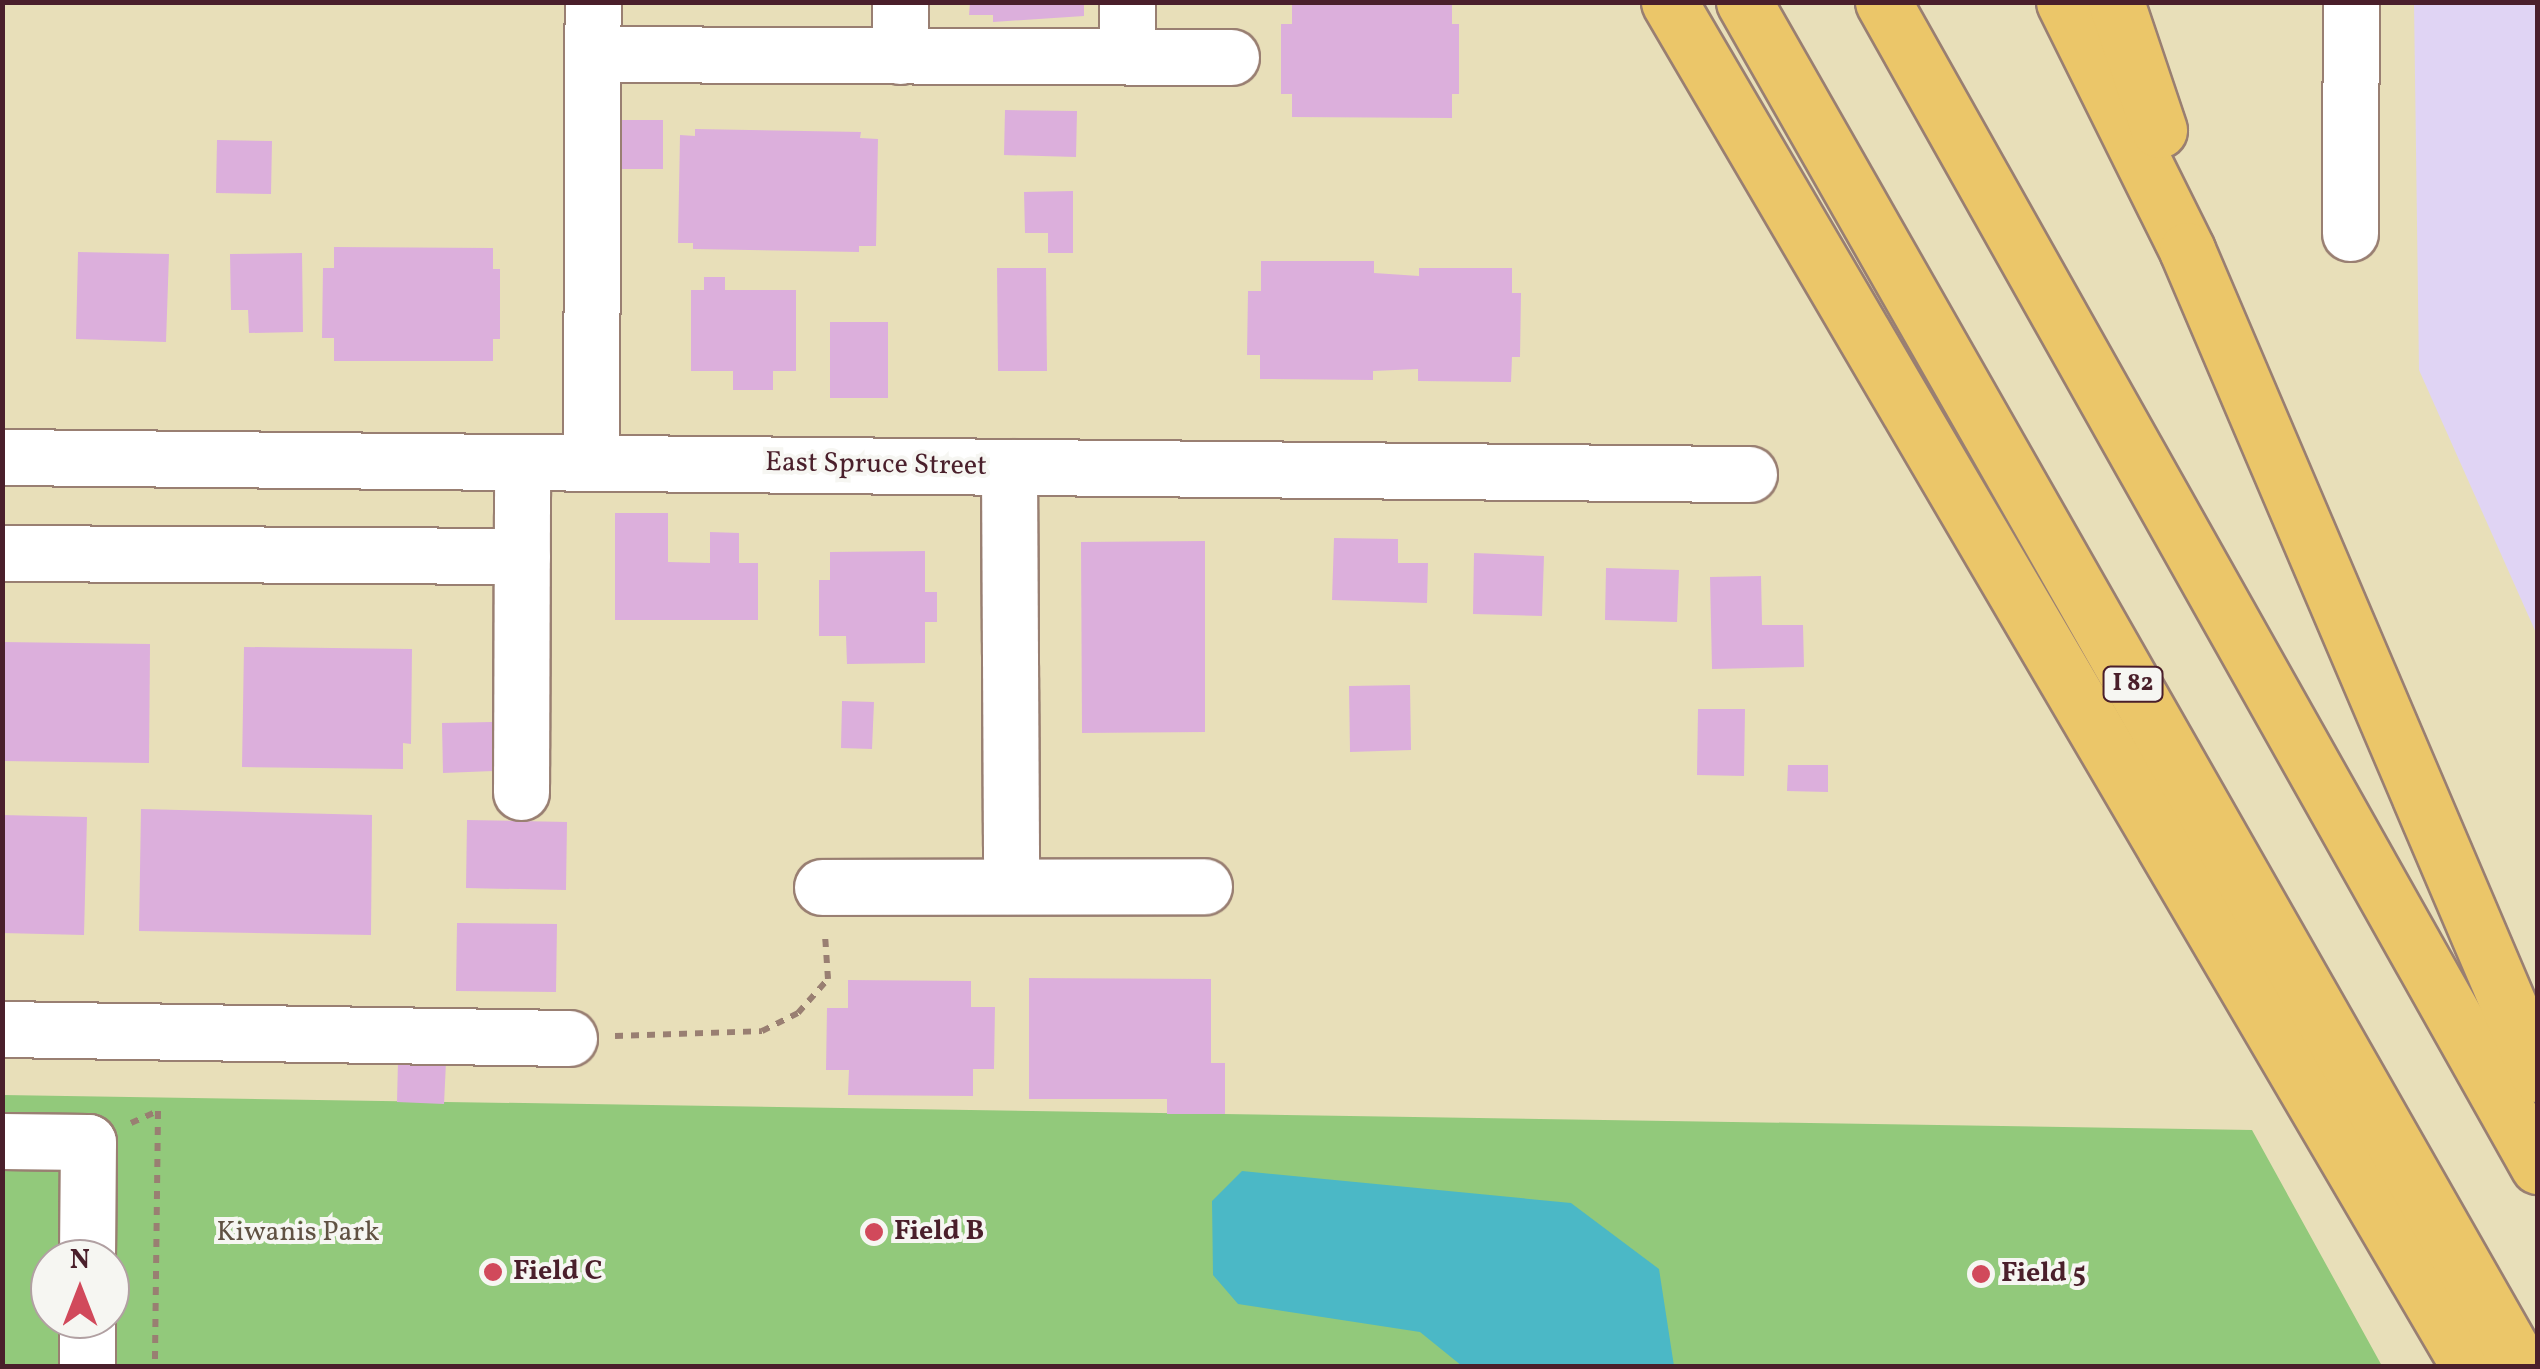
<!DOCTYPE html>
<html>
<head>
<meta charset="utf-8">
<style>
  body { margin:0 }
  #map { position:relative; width:2540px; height:1369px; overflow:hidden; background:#e8dfb9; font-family:Vollkorn,serif }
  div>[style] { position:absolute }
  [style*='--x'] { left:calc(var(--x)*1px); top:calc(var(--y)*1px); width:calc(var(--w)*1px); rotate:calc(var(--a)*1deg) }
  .built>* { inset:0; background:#e0d4f4 }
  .green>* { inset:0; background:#92c97b }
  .water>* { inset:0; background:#4bb8c6 }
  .building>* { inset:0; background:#dcafdc }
  .path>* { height:6px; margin-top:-3px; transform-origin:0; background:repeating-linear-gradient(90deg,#997f72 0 8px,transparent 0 16px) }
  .roads { filter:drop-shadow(2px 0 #997f72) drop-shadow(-2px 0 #997f72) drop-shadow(0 2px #997f72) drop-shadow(0 -2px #997f72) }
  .minor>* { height:55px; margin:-27.5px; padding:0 27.5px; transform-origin:27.5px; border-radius:27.5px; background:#fff }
  .highway>* { height:55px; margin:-27.5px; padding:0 27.5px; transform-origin:27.5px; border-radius:27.5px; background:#ebc669 }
  .dots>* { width:28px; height:28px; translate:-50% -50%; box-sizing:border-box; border:5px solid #f6f6f2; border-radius:50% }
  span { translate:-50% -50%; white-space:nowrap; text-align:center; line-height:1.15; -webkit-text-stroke:8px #f6f6f2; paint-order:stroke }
  .shield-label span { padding:2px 8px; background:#f6f6f2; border:2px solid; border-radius:8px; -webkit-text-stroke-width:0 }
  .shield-label { font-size:25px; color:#4a1f2b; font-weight:700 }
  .street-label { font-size:28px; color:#4a1f2b }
  .poi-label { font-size:28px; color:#4a1f2b; font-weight:700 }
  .left { translate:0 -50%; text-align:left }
  .park-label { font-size:28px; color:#605243 }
  .frame { position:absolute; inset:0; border:5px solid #4a1f2b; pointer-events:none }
  .north { position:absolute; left:30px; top:1239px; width:100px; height:100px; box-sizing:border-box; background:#f6f6f2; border:2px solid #b1a0a2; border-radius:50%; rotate:0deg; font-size:28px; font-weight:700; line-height:40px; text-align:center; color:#4a1f2b }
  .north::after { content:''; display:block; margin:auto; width:35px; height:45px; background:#d1495b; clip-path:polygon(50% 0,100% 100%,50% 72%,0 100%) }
</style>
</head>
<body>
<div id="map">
  <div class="built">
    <div style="clip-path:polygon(2414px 3px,2537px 3px,2537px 635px,2419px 370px)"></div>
  </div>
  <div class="green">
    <div style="clip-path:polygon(evenodd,3px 1095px,2252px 1130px,2382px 1366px,3px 1366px,3px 1095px,50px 1259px,110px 1259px,110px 1319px,50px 1319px,50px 1259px)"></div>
  </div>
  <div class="water">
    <div style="clip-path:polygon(1242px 1171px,1571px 1203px,1659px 1269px,1674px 1366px,1462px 1366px,1420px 1332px,1238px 1304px,1213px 1275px,1212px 1201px)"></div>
  </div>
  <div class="building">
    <div style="clip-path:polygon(970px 2px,1084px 2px,1084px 16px,993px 22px,993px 15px,969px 15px)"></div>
    <div style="clip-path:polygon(1292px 3px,1452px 3px,1452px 24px,1459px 24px,1459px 94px,1452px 94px,1452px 118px,1292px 117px,1292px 94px,1281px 94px,1281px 24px,1292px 24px)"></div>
    <div style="clip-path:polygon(1005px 110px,1077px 111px,1076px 157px,1004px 155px)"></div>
    <div style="clip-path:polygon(620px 120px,663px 120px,663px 169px,620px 169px)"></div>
    <div style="clip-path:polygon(695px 129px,861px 132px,860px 138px,878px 139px,876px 246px,859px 246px,859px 252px,693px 249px,693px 243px,678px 243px,680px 135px,695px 136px)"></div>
    <div style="clip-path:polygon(217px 140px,272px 141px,271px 194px,216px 193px)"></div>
    <div style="clip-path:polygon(1073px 191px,1073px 253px,1048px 253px,1048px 233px,1025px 233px,1024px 192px)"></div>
    <div style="clip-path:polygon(334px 247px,493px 248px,493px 269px,500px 269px,500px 339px,493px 339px,493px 361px,334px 361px,334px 338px,322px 338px,323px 268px,334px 268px)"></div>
    <div style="clip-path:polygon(78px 252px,169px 254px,166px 342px,76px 339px)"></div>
    <div style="clip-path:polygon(302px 253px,303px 332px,249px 333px,248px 310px,231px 310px,230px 254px)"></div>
    <div style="clip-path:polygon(1261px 261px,1374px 261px,1374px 273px,1419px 276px,1419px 268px,1512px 268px,1512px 293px,1521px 293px,1520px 357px,1512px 357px,1511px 382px,1418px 381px,1418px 369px,1373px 371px,1373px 380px,1260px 379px,1260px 355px,1247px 355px,1248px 291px,1261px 291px)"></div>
    <div style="clip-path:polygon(997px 268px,1046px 268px,1047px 371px,998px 371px)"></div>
    <div style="clip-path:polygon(704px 277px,725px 277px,725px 290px,796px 290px,796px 371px,773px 371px,773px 390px,733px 390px,733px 371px,691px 371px,691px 290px,704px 290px)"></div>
    <div style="clip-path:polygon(830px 322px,888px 322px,888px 398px,830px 398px)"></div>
    <div style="clip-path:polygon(615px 513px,668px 513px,668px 562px,710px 563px,710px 532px,739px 533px,739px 563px,758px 563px,758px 620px,615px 620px)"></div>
    <div style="clip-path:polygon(1334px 538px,1398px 539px,1398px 563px,1428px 563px,1427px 603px,1332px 600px)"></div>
    <div style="clip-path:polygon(1205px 541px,1205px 732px,1082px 733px,1081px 542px)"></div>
    <div style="clip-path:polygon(925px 551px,925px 592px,937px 592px,937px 622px,925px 622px,925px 663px,847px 664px,846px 636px,819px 636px,819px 580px,830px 580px,830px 552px)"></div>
    <div style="clip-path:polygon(1474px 553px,1544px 556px,1542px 616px,1473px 614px)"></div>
    <div style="clip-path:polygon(1606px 568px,1679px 570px,1677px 622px,1605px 620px)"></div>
    <div style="clip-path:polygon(1761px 576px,1762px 625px,1803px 625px,1804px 667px,1712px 669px,1710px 577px)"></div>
    <div style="clip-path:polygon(2px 642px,150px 644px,149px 763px,2px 761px)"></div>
    <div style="clip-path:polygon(244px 647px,412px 649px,411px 744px,403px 743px,403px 769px,242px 767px)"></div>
    <div style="clip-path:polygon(1410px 685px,1411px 750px,1350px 752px,1349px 686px)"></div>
    <div style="clip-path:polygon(842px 701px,874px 702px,872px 749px,841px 748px)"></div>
    <div style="clip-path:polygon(1698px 709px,1745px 709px,1744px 776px,1697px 775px)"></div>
    <div style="clip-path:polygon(492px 722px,493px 771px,443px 773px,442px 723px)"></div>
    <div style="clip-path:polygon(1788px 765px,1828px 765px,1828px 792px,1787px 791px)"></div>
    <div style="clip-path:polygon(141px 809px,372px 815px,371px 935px,139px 931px)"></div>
    <div style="clip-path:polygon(2px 815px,87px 817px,84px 935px,2px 933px)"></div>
    <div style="clip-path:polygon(467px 820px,567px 822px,566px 890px,466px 888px)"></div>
    <div style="clip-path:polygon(457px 923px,557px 924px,556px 992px,456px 991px)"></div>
    <div style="clip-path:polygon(1029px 978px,1211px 979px,1211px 1063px,1225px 1063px,1225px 1114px,1167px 1114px,1167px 1099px,1029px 1099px)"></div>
    <div style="clip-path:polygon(848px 980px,971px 981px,971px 1007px,995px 1007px,994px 1069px,973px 1069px,973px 1096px,848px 1095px,849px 1070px,826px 1070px,827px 1008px,848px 1008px)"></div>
    <div style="clip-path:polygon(398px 1061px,446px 1062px,444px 1104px,397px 1102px)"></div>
  </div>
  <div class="path">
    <div style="--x:615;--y:1036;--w:147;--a:-1.9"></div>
    <div style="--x:762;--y:1031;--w:40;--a:-26.6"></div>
    <div style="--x:798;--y:1013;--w:45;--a:-48.6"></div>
    <div style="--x:828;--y:979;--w:44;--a:-93.9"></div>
    <div style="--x:131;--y:1123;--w:30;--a:-24"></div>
    <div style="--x:158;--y:1111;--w:255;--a:90.7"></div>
  </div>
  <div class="roads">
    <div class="minor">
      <div style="--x:593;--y:54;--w:638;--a:0.27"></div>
      <div style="--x:900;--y:56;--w:54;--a:-90"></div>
      <div style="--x:1127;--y:56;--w:54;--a:-90"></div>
      <div style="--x:2350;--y:233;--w:231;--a:-89.8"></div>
      <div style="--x:2;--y:457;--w:1747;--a:0.56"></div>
      <div style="--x:591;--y:462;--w:460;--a:-89.8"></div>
      <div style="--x:1009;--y:467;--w:419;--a:89.7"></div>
      <div style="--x:2;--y:553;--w:520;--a:0.33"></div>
      <div style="--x:521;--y:792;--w:330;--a:-89.8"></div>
      <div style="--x:822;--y:887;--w:382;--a:-0.1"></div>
      <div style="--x:2;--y:1029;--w:567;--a:0.91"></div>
      <div style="--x:2;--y:1141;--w:86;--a:0.7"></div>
      <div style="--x:88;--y:1142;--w:117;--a:90.5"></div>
      <div style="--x:87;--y:1366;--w:47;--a:-90"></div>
    </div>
    <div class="highway">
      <div style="--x:1669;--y:2;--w:1581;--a:59.61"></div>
      <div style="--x:1744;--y:2;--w:1570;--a:60.33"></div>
      <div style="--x:1883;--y:2;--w:1336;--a:60.63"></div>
      <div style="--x:2064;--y:2;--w:277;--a:63.6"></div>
      <div style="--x:2187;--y:250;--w:896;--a:66.93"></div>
      <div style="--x:2116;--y:2;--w:135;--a:71.4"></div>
    </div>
  </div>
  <div class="dots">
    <div style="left:874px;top:1232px;background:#d1495b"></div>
    <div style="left:493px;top:1272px;background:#d1495b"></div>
    <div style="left:1981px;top:1274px;background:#d1495b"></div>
  </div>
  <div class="shield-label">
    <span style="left:2133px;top:684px">I 82</span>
  </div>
  <div class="street-label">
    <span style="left:876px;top:465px;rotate:1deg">East Spruce Street</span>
  </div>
  <div class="poi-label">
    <span class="left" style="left:894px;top:1232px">Field B</span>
    <span class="left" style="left:513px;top:1272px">Field C</span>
    <span class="left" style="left:2001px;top:1274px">Field 5</span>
  </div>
  <div class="park-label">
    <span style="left:298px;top:1233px">Kiwanis Park</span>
  </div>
  <div class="frame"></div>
  <div class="north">N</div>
</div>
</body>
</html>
